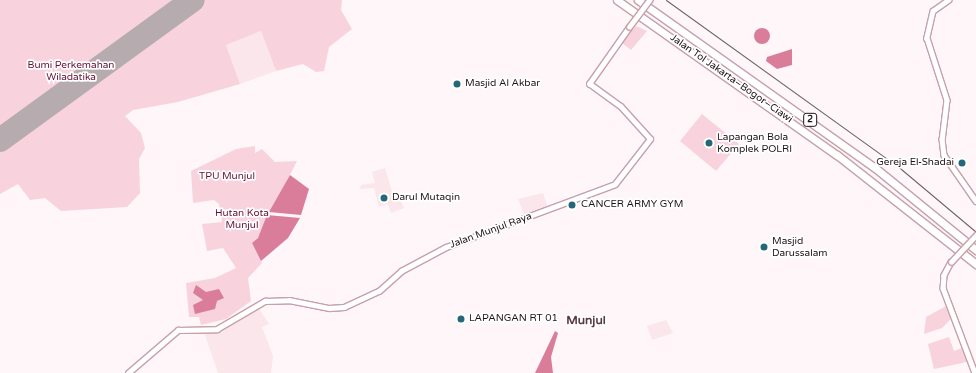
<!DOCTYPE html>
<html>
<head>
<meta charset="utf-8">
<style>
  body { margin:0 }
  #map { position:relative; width:976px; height:373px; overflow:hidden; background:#fef6f8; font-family:"Varela Round",sans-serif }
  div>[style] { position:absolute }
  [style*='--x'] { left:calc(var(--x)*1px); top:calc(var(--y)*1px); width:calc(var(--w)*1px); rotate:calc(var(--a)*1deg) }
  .built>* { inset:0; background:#fae6eb }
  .green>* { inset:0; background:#f8d3dd }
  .water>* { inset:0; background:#da7d9b }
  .round { border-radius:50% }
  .runway>* { height:24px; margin:-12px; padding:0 12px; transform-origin:12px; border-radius:12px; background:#b6acaf }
  .roads { filter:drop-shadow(1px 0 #c6a0aa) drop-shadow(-1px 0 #c6a0aa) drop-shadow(0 1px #c6a0aa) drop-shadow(0 -1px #c6a0aa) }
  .minor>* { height:4.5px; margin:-2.25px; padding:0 2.25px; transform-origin:2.25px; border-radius:2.25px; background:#fff }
  .highway>* { height:7px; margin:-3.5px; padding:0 3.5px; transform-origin:3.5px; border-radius:3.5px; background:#fff }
  .tram>* { height:1px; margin:-0.5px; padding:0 0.5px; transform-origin:0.5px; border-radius:0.5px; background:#6e6266 }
  .bridges { filter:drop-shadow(1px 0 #c6a0aa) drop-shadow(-1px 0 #c6a0aa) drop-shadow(0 1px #c6a0aa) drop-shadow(0 -1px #c6a0aa) }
  .minor-bridge>* { height:4.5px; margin:-2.25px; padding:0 2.25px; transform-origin:2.25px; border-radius:2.25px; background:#fff }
  .dots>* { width:11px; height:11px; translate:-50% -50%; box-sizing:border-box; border:2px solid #fff; border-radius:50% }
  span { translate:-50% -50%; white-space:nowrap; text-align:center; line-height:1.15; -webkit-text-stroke:3.5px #fff; paint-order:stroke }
  .shield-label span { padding:1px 3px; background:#fff; border:1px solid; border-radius:3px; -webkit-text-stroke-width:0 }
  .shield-label { font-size:9px; color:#201317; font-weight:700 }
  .park-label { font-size:10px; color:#630f33 }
  .street-label { font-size:10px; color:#201317 }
  .poi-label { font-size:10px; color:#201317 }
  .left { translate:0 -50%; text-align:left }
  .right { translate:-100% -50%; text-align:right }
  .quarter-label { font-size:12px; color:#593a43; font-weight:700 }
</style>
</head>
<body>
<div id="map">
  <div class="built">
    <div style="clip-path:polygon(261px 31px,276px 71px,240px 84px,226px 45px)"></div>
    <div style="clip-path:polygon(385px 168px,395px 202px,401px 201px,404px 208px,391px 213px,388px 204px,379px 207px,374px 188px,360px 189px,361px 185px,375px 183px,372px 172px)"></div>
    <div style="clip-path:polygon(543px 193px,548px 208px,525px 216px,518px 199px)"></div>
    <div style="clip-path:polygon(256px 304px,269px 324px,262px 327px,273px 356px,271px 373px,218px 373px,204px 332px,214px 330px)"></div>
    <div style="clip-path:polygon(666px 320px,673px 333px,652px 340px,647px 326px)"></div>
  </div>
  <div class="green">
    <div style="clip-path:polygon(0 0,342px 0,341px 10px,352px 29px,329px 47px,324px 71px,316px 72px,303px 64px,276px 71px,261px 31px,226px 45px,240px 84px,178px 102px,133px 110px,125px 116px,141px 133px,145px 148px,139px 159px,140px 193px,127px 207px,61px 211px,45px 198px,30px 200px,18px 184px,0 194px)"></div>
    <div style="clip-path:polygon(636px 26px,647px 31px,631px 50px,622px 43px)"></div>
    <div style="clip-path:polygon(702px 114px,739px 144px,716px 171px,680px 141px)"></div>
    <div style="clip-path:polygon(255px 146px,255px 153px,262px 149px,275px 162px,297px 161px,258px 238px,252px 243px,262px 263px,248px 278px,251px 301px,226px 319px,201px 325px,199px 317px,189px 317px,186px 283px,215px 278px,236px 268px,223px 248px,207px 251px,202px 224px,222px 222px,219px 204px,214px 200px,193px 203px,191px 171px,236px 149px)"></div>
    <div style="clip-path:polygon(946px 306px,951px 319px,942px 328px,924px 334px,926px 317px)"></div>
    <div style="clip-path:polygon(949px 337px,954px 351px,962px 348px,967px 362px,934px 369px,928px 344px)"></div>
  </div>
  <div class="water">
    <div class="round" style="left:754px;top:28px;width:16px;height:16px"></div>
    <div style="clip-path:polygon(792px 49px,792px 65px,777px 69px,766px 61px,767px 57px)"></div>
    <div style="clip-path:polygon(290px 175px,309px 189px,301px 215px,269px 212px)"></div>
    <div style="clip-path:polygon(267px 215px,300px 218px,288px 238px,261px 261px,252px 243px,258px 238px)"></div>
    <div style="clip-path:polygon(196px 285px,206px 292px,219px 289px,224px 298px,217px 301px,215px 309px,195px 314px,193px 305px,203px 300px,193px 293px)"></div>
    <div style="clip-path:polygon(555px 331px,558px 333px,551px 357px,553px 373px,535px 373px)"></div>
  </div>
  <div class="runway">
    <div style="--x:0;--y:140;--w:238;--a:-36"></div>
  </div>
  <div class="roads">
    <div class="minor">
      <div style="--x:949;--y:0;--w:19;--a:145"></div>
      <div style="--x:933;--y:11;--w:28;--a:103"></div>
      <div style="--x:927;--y:38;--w:65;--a:72.1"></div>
      <div style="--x:947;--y:100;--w:39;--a:97"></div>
      <div style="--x:942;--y:139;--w:16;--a:83"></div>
      <div style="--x:944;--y:155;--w:56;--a:55.2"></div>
      <div style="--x:951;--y:262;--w:15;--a:118"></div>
      <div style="--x:944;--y:275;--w:13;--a:94"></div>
      <div style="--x:943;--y:288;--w:91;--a:69.4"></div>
      <div style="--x:128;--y:373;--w:66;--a:-40.7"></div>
      <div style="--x:178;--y:330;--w:39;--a:-1"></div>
      <div style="--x:217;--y:329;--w:56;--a:-30.3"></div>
      <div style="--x:265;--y:301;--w:24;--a:-2"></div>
      <div style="--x:289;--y:300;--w:41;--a:11.3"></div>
      <div style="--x:329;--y:308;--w:15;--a:-4"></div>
      <div style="--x:344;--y:307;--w:38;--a:-25"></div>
      <div style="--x:379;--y:291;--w:30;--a:-42"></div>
      <div style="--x:401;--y:271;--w:51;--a:-28.1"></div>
      <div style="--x:446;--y:247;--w:180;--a:-20.4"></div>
      <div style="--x:615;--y:184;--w:57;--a:-52.1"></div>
      <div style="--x:650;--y:139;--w:43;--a:-132.2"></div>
      <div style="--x:621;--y:107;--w:39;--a:-144"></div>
      <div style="--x:589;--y:84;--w:70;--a:-54.9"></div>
    </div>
    <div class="highway">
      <div style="--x:617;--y:0;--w:269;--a:35.2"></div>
      <div style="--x:837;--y:155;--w:177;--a:38.1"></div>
      <div style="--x:638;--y:0;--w:289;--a:35.3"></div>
      <div style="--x:874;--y:167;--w:132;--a:39.1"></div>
    </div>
  </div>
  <div class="tram">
    <div style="--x:666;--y:0;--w:289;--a:35.7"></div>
    <div style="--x:901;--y:169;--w:98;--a:40"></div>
  </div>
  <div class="bridges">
    <div class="minor-bridge">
      <div style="--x:629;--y:27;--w:34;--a:-53"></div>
      <div style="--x:951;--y:262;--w:37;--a:-47"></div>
    </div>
  </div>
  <div class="dots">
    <div style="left:457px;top:84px;background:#246779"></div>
    <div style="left:709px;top:143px;background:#246779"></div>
    <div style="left:962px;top:163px;background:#246779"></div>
    <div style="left:384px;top:198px;background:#246779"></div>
    <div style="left:572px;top:205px;background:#246779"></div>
    <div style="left:764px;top:247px;background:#246779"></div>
    <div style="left:461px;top:319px;background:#246779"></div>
  </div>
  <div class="shield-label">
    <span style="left:810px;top:120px">2</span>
  </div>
  <div class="park-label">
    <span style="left:71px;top:71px">Bumi Perkemahan<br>Wiladatika</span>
    <span style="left:227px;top:177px">TPU Munjul</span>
    <span style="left:242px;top:219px">Hutan Kota<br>Munjul</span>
  </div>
  <div class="street-label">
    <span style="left:731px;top:79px;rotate:35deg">Jalan Tol Jakarta–Bogor–Ciawi</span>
    <span style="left:491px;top:231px;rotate:-20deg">Jalan Munjul Raya</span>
  </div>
  <div class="poi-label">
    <span class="left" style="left:465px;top:84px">Masjid Al Akbar</span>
    <span class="left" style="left:717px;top:143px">Lapangan Bola<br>Komplek POLRI</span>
    <span class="right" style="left:954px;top:163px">Gereja El-Shadai</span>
    <span class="left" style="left:392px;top:198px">Darul Mutaqin</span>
    <span class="left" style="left:581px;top:205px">CANCER ARMY GYM</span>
    <span class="left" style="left:772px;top:247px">Masjid<br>Darussalam</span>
    <span class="left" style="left:469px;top:319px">LAPANGAN RT 01</span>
  </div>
  <div class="quarter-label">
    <span style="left:586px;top:321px">Munjul</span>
  </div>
</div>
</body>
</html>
